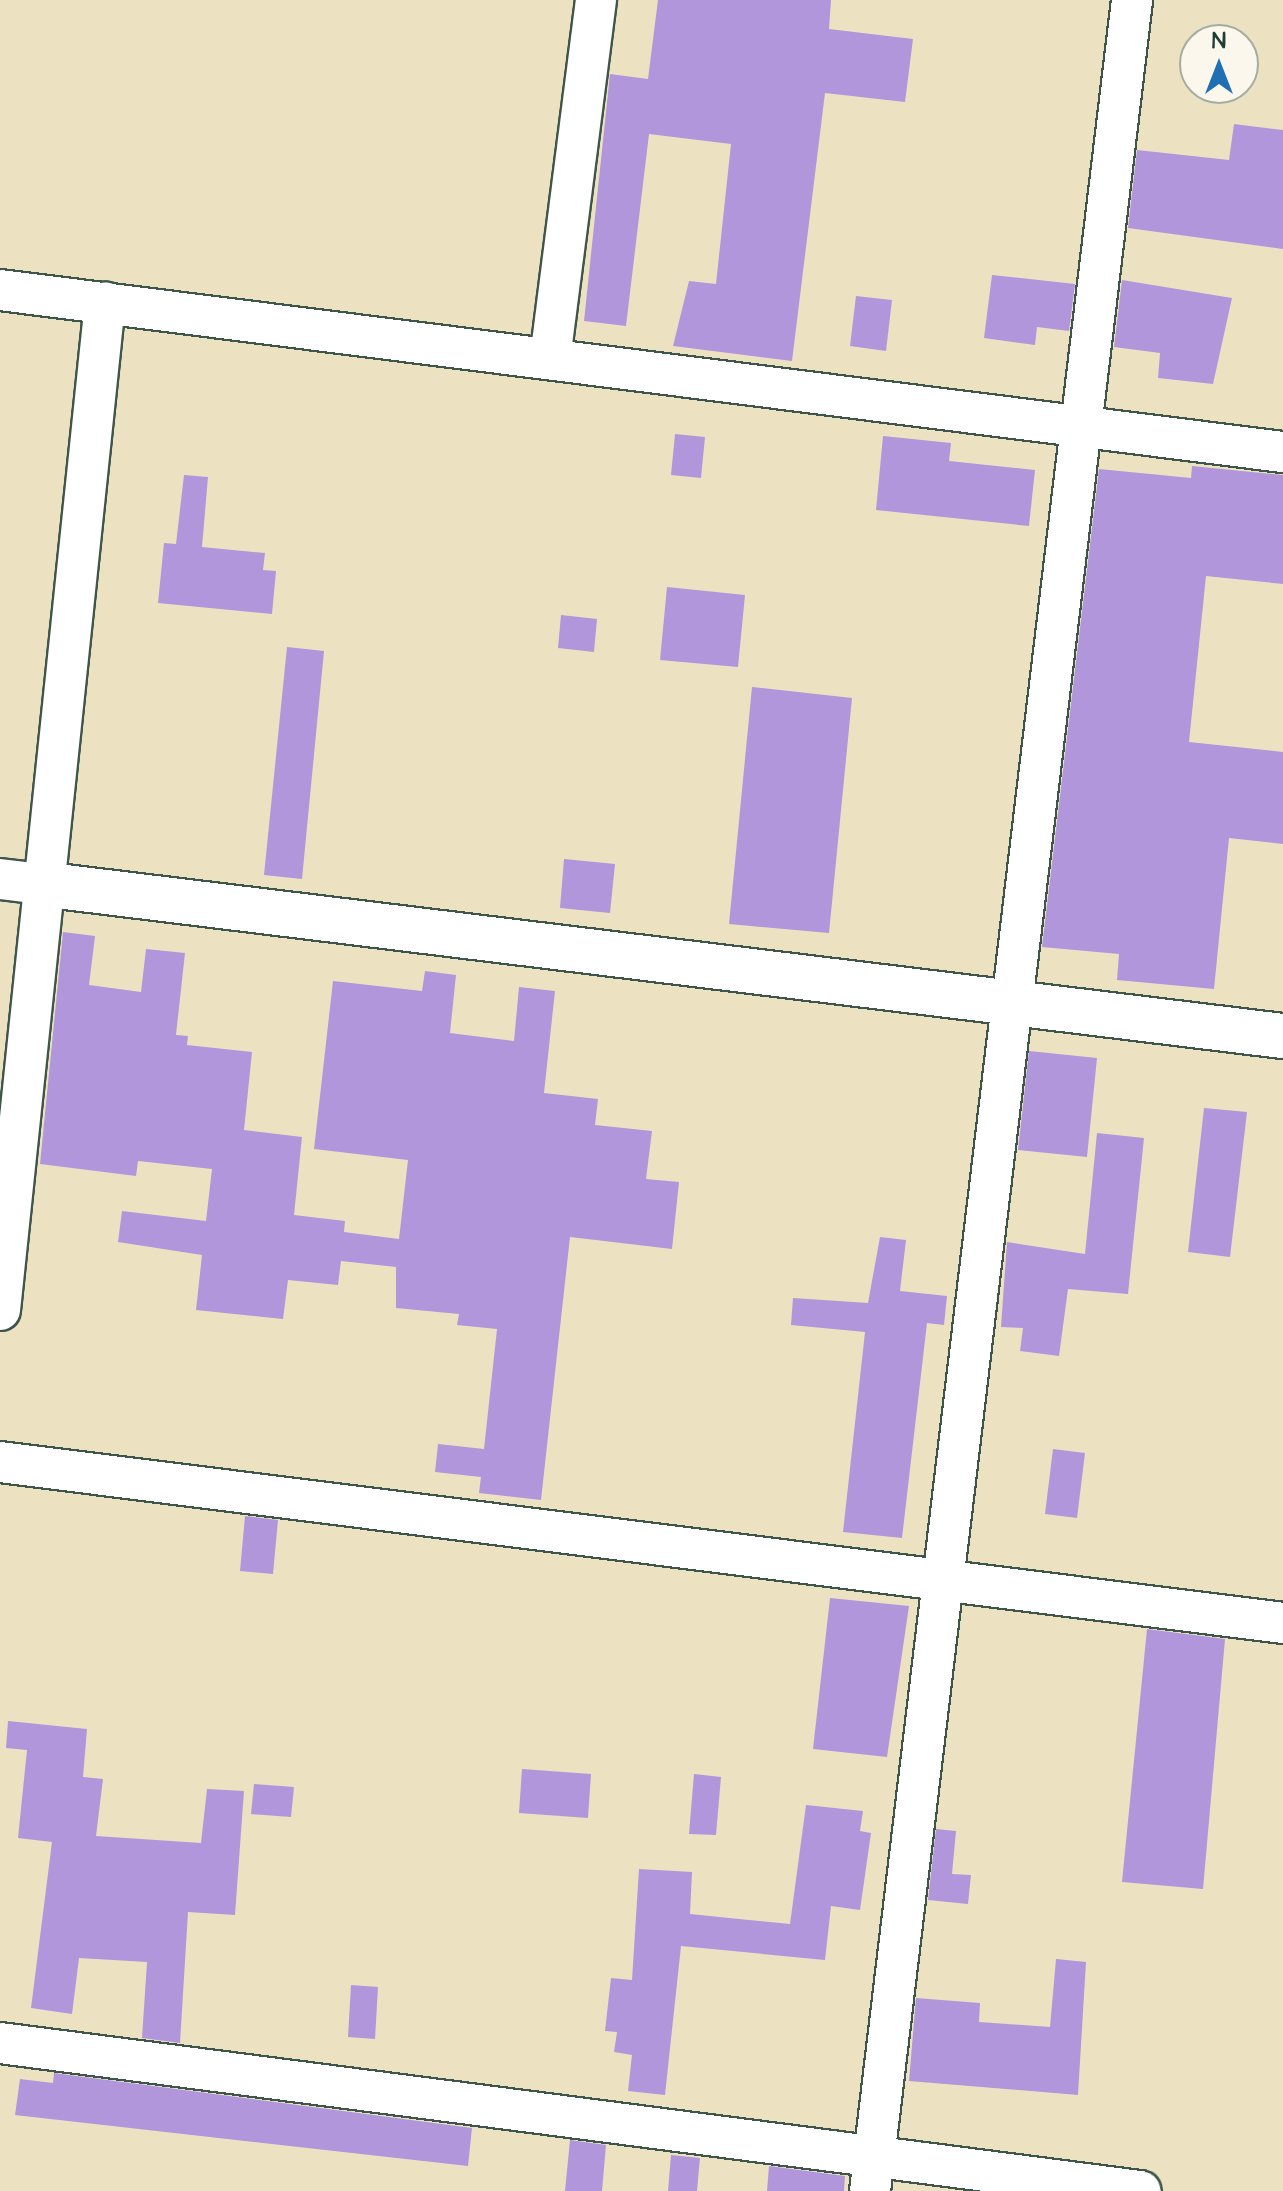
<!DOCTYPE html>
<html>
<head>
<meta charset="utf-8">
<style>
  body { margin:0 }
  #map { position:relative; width:1283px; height:2191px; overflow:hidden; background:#ece2c1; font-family:"Architects Daughter",sans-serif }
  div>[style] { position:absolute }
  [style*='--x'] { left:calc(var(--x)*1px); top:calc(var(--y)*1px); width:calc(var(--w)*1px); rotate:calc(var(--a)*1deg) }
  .building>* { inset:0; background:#b196dc }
  .roads { filter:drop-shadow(2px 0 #3e5649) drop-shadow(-2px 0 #3e5649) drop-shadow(0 2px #3e5649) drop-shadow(0 -2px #3e5649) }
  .street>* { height:40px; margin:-20px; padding:0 20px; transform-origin:20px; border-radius:20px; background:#fff }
  .secondary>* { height:44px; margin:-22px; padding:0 22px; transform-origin:22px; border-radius:22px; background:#fff }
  span { translate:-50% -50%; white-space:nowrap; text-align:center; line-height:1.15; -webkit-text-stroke:8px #fbf7ec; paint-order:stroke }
  .north { position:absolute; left:1179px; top:24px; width:80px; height:80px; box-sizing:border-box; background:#fbf7ec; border:2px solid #a3ada2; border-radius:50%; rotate:0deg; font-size:22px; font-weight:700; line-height:32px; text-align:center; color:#1f3d34 }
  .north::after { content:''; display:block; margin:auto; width:28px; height:36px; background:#1f6fb2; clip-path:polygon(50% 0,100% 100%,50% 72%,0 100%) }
</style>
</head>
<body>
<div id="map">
  <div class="building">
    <div style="clip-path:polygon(658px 0,831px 0,829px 29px,913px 39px,905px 102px,825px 93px,792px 361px,673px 346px,689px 281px,716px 284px,731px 144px,649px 134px,626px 326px,584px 321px,610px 74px,648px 79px)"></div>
    <div style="clip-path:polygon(1234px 124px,1283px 130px,1283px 249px,1128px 228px,1137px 150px,1229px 160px)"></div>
    <div style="clip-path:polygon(992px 275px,1075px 284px,1069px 331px,1037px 327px,1035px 345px,984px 338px)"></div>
    <div style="clip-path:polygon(1122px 280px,1232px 298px,1213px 384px,1158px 378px,1160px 353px,1114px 347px)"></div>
    <div style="clip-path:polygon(856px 296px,892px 300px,886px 351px,850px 346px)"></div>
    <div style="clip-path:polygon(675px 434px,705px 437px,701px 478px,671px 475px)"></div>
    <div style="clip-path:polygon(883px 436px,951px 443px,949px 461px,1035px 470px,1029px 526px,876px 510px)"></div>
    <div style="clip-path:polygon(1192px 466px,1283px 475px,1283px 584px,1206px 576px,1189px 742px,1283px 752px,1283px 844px,1229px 838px,1214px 989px,1117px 980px,1119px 954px,1042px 947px,1099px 469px,1191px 478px)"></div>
    <div style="clip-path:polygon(184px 475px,208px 477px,202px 547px,265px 553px,263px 570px,276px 571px,272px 614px,158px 603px,164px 543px,176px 544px)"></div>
    <div style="clip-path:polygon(667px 587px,745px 595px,738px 667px,660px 660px)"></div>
    <div style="clip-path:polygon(561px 615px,597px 619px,594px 652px,558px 648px)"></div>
    <div style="clip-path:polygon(287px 647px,324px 651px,302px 879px,264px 875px)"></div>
    <div style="clip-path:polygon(752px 687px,852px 698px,829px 933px,729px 924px)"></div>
    <div style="clip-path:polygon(564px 859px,615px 864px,610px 913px,560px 908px)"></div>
    <div style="clip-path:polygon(63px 932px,95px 936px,89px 985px,141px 992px,146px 949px,185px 953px,176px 1035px,188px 1036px,187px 1045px,252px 1052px,244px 1130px,302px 1137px,294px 1215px,345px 1221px,344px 1232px,399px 1239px,408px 1160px,314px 1149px,333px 981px,422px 991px,425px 971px,456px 975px,450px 1033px,514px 1041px,519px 987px,555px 991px,544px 1093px,598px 1099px,595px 1125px,652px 1131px,646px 1179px,679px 1182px,672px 1249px,570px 1237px,541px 1500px,479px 1493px,481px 1477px,435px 1472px,438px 1444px,484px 1449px,497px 1329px,457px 1325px,459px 1314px,396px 1308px,396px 1267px,341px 1261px,338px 1285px,288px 1280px,283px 1319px,196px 1310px,202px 1255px,118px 1242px,122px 1211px,206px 1221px,212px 1169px,138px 1161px,136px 1176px,40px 1164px)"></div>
    <div style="clip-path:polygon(1029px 1051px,1097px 1058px,1087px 1157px,1018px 1150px)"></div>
    <div style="clip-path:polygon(1204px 1108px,1247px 1112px,1230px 1257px,1188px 1252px)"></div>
    <div style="clip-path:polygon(1097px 1133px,1144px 1138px,1128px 1294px,1068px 1289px,1059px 1356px,1020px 1351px,1023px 1328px,1001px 1327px,1007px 1242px,1085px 1254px)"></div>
    <div style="clip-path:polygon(880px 1237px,906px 1240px,900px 1291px,947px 1296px,944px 1325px,927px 1323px,902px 1538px,843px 1532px,865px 1332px,791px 1325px,793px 1298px,868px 1303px)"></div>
    <div style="clip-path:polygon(1053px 1449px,1085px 1453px,1077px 1518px,1045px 1514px)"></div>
    <div style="clip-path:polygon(245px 1516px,278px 1520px,273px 1574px,240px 1571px)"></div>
    <div style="clip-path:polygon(830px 1598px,909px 1606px,887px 1757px,813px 1749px)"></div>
    <div style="clip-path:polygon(1147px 1629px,1225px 1639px,1203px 1889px,1122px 1882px)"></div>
    <div style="clip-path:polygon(8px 1721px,87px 1729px,83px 1777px,103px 1779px,96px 1836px,201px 1843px,207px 1789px,244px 1791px,235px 1915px,188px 1912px,180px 2043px,142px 2038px,147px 1962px,79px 1958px,72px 2014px,31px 2008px,52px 1842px,18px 1838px,27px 1750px,6px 1748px)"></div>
    <div style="clip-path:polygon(522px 1769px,591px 1774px,588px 1818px,519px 1813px)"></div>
    <div style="clip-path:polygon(694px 1774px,721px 1777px,716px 1835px,689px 1834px)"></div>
    <div style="clip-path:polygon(254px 1784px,294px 1787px,291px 1817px,251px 1814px)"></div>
    <div style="clip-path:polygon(806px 1805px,863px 1811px,860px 1831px,871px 1833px,860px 1910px,831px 1906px,825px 1960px,681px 1946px,665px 2095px,628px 2091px,632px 2055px,614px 2052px,617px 2032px,605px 2031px,611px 1978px,632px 1980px,639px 1869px,692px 1872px,690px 1914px,790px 1924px)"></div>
    <div style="clip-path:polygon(936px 1829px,956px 1831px,952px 1874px,971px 1875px,968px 1904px,928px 1900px)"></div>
    <div style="clip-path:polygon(1056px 1959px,1086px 1962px,1078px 2095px,909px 2081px,916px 1998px,980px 2003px,979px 2022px,1050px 2027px)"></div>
    <div style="clip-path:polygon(351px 1985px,378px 1987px,375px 2039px,348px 2037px)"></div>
    <div style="clip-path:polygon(54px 2073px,472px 2128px,468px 2166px,15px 2115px,20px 2079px,53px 2083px)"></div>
    <div style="clip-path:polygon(570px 2140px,606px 2145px,602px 2191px,565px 2191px)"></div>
    <div style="clip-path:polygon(671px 2155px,700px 2158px,697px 2191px,668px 2191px)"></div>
    <div style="clip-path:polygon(769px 2166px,845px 2176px,844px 2191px,767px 2191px)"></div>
  </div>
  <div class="roads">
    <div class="street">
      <div style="--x:0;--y:290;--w:1293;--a:7.2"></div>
      <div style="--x:550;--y:359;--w:362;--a:-82.7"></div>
      <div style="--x:0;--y:879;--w:49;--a:7"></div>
      <div style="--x:0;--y:1310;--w:1013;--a:-84.05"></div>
      <div style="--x:0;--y:1462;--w:1293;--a:7.15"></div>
      <div style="--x:0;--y:2043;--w:1150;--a:7.4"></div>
      <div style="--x:870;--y:2191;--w:2207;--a:-83.18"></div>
    </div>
    <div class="secondary">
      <div style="--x:49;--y:885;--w:1243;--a:6.98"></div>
    </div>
  </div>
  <div class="north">N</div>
</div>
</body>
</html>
